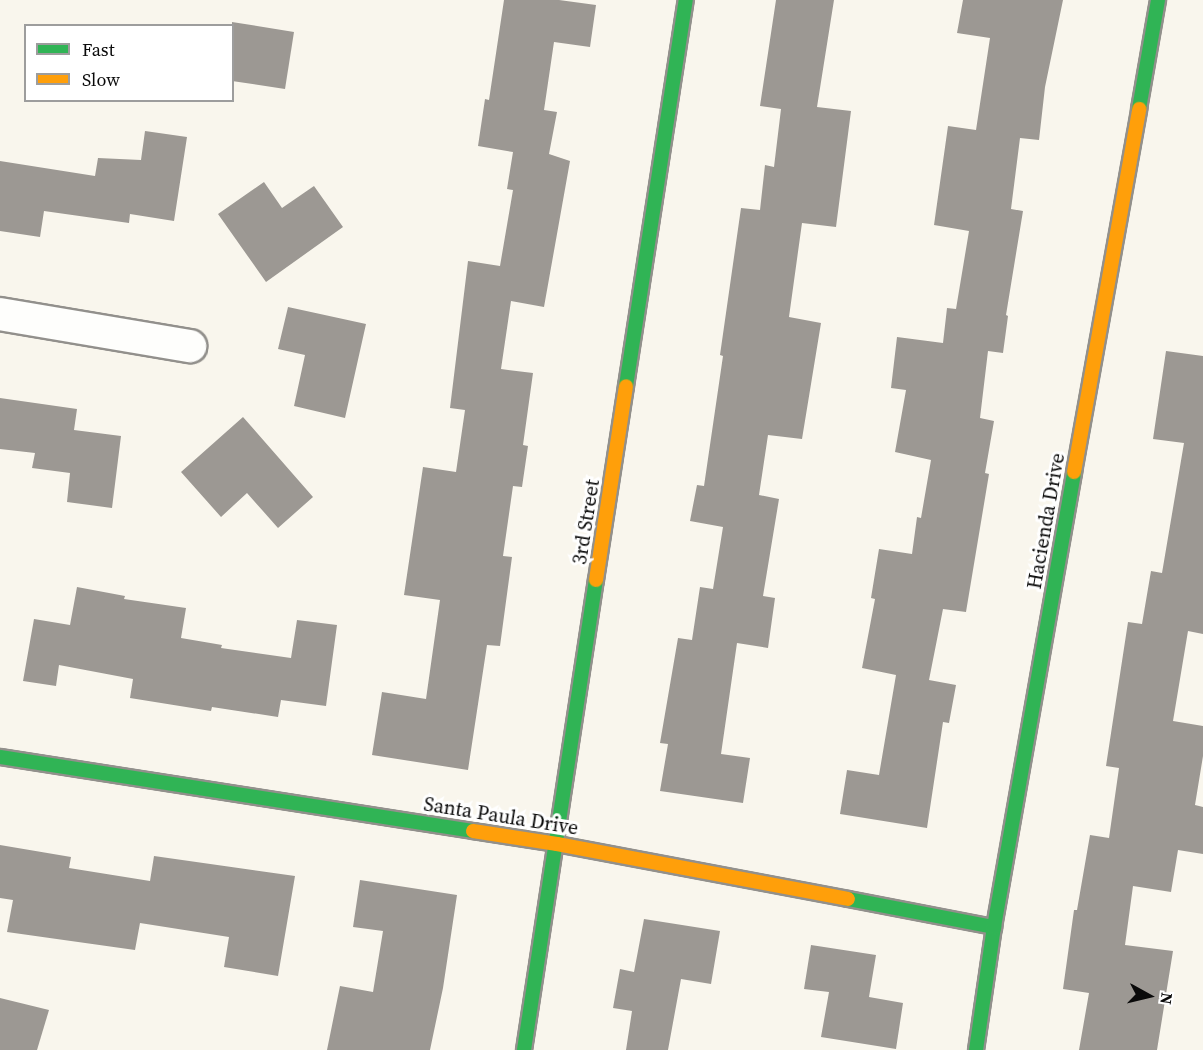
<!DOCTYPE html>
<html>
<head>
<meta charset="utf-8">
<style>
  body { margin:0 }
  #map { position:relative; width:1203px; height:1050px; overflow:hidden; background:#f9f6ed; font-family:"Source Serif 4",serif }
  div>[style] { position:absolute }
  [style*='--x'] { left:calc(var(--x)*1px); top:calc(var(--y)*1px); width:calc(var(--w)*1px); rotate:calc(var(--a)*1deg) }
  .building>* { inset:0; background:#9c9893 }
  .roads { filter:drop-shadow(2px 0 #92908c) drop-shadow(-2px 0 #92908c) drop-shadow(0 2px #92908c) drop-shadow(0 -2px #92908c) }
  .street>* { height:32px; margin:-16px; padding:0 16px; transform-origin:16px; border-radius:16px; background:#fefefc }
  .fast>* { height:14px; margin:-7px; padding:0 7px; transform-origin:7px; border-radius:7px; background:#30b455 }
  .slow>* { height:14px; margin:-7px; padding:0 7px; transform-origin:7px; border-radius:7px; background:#ff9f0a }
  span { translate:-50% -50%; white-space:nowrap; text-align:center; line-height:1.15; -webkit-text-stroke:6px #fff; paint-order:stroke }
  .street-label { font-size:20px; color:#0a0a0a }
  .legend { position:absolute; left:24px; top:24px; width:210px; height:78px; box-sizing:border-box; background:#fff; border:2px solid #9d9d9d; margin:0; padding:8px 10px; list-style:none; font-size:18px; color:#0a0a0a }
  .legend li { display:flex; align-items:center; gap:12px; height:30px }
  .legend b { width:30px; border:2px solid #9d9d9d }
  .north { position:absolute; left:1119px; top:966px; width:60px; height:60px; -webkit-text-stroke:4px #fff; paint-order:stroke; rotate:98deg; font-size:16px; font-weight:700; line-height:24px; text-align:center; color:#0a0a0a }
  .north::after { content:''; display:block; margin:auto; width:21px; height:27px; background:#0a0a0a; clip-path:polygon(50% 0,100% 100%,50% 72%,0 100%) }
</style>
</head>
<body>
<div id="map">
  <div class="building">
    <div style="clip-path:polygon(504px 0,559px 0,596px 5px,590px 47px,554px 42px,544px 110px,557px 112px,549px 154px,570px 161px,544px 307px,511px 301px,501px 369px,533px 373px,523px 445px,528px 446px,522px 487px,513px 486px,503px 556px,512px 557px,500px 646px,487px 645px,468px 770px,372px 755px,382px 692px,426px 699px,440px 600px,404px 595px,423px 467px,456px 472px,465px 410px,450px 408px,468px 261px,500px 266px,513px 190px,507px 189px,513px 152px,478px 146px,485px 99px,489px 100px)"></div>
    <div style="clip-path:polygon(776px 0,834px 0,817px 107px,851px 111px,836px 227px,802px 223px,789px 317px,821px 323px,802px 439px,768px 435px,759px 495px,779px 499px,763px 596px,775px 598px,768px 648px,737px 643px,721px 754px,750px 758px,743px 803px,660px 791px,668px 744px,660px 743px,678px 638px,692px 640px,700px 587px,713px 589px,723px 527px,690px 521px,697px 485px,704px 486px,723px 356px,720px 355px,741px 208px,760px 210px,765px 165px,774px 167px,781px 109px,760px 106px)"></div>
    <div style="clip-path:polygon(963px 0,1063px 0,1045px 87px,1039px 140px,1020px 138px,1011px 209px,1023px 211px,1006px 315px,1008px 316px,1003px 353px,988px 351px,980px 418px,994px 421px,985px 473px,989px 474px,966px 612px,943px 609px,929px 680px,956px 685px,949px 723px,943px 722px,927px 828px,840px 814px,847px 770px,879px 775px,896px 675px,862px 668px,875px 599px,871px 598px,879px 549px,912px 554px,917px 517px,921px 518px,931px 460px,895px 452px,906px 390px,891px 388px,897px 337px,943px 343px,947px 308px,956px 309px,969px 231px,934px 225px,948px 126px,976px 130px,990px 38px,957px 33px)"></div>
    <div style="clip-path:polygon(232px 22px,294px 32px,285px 89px,232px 81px)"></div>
    <div style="clip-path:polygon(145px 131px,187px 137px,174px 221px,130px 214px,129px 223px,44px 211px,40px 237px,0 231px,0 161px,95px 176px,98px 158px,141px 160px)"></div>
    <div style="clip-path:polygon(264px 182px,282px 208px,314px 186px,343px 227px,266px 282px,218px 214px)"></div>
    <div style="clip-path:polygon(288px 307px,366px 324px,345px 418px,294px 406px,305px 355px,278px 349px)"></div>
    <div style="clip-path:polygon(1166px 351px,1203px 356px,1203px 634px,1188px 631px,1173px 721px,1203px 726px,1203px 756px,1195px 805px,1203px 807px,1203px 854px,1178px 850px,1171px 892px,1133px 886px,1125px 945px,1173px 951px,1157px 1050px,1079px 1050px,1089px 993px,1063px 989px,1074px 910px,1077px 910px,1090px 835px,1109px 838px,1119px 768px,1106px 766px,1128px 622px,1142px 624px,1151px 571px,1162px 573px,1184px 443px,1153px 439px)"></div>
    <div style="clip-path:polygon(0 398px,77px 409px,74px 430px,121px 436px,112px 508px,67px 502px,70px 473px,32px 468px,35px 453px,0 449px)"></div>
    <div style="clip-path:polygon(243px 417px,313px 497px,278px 528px,247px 493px,221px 517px,181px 472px)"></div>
    <div style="clip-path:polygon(77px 587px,125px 596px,124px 599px,186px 608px,181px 638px,222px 645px,221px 648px,291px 658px,297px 620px,337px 625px,326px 706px,281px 700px,278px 717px,212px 707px,211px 711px,130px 698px,133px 679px,59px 665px,56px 686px,23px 681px,34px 619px,70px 625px)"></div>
    <div style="clip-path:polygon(0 845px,71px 857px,69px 868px,150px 881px,154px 856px,295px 876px,278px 976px,224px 967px,229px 937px,140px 923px,135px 950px,7px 932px,13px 900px,0 898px)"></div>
    <div style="clip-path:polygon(360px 880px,457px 895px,443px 988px,430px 1050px,327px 1050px,340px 986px,373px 992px,383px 931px,353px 927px)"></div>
    <div style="clip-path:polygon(644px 919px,720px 931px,711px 984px,681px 979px,668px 1050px,626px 1050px,632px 1011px,613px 1008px,620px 969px,634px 972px)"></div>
    <div style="clip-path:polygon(811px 945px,876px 955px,869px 997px,903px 1003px,896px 1049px,821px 1037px,829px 992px,804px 989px)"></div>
    <div style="clip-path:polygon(0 998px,49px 1010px,37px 1050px,0 1050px)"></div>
  </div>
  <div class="roads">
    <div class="street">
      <div style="--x:0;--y:314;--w:193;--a:9.6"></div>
    </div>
    <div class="fast">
      <div style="--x:1139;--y:109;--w:111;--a:-80.1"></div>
      <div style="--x:626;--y:386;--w:391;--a:-81.2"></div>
      <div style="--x:0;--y:757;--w:479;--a:8.9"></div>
      <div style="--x:848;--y:899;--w:149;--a:10.9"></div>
      <div style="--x:524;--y:1050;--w:475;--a:-81.3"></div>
      <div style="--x:976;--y:1050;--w:124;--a:-81.7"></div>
      <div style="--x:994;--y:927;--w:462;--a:-80"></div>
    </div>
    <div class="slow">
      <div style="--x:1074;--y:472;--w:369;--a:-79.8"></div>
      <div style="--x:596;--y:580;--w:196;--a:-81.2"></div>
      <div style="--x:473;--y:831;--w:85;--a:8.8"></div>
      <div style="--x:557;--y:844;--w:296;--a:10.7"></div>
    </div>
  </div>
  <div class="street-label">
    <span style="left:1046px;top:521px;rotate:-80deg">Hacienda Drive</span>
    <span style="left:586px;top:522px;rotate:-81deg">3rd Street</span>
    <span style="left:501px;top:816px;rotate:9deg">Santa Paula Drive</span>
  </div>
  <ul class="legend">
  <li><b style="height:8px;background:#30b455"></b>Fast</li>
  <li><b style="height:8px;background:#ff9f0a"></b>Slow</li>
  </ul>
  <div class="north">N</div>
</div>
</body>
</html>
